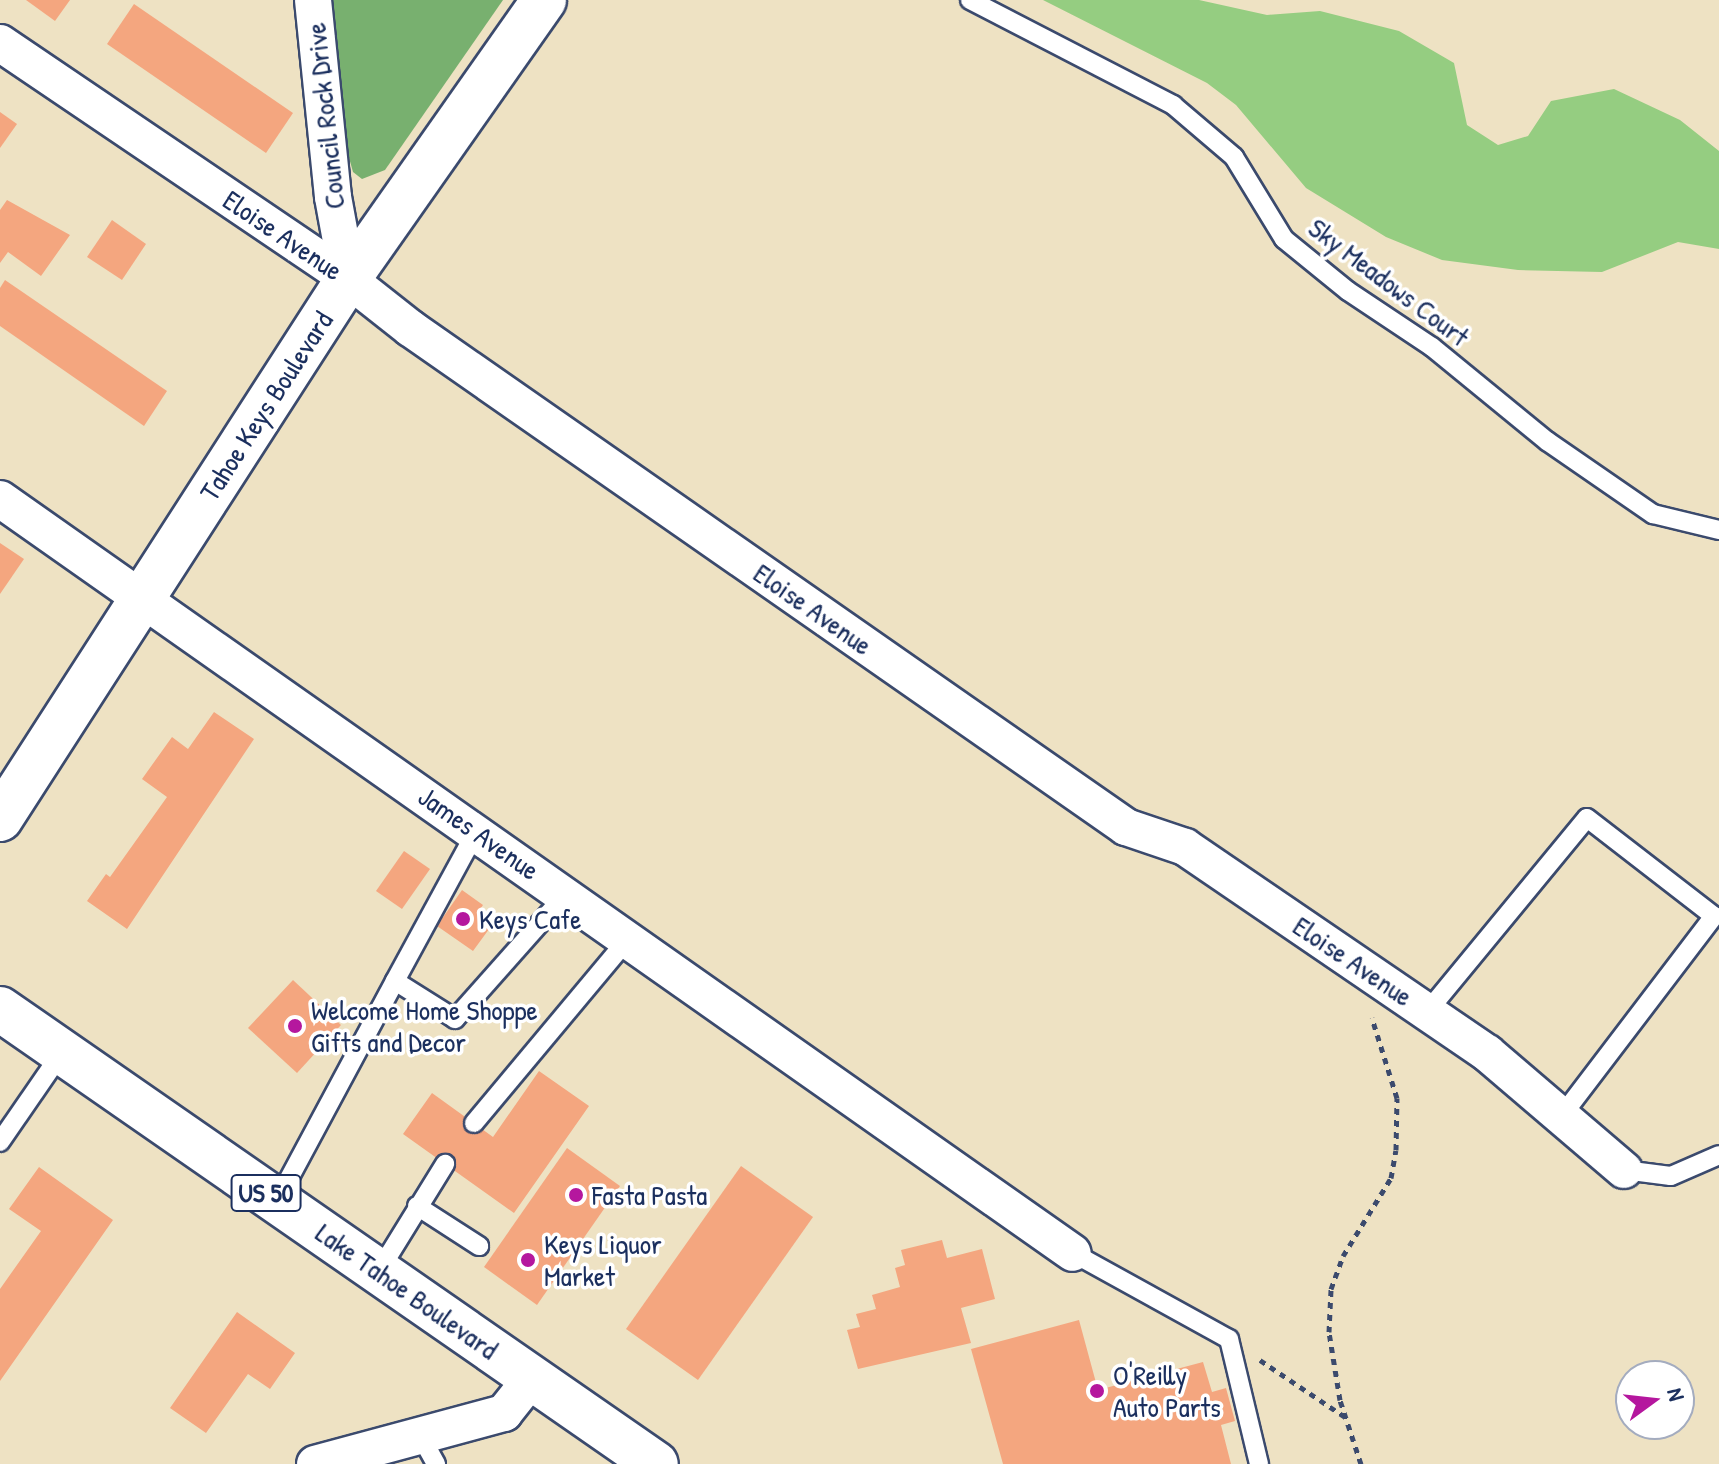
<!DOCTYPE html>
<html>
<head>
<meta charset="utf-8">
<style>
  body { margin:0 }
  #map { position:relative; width:1719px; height:1464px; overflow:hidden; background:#eee2c3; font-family:"Patrick Hand",sans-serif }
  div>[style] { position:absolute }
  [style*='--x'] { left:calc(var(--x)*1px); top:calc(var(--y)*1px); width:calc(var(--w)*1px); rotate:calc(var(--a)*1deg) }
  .green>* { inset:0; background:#95cd81 }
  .forest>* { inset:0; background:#78b06f }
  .building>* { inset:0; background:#f4a67f }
  .path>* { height:5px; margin-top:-2.5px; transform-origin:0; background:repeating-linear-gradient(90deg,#3b4a6d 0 6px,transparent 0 12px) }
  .roads { filter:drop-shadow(2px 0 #3b4a6d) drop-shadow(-2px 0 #3b4a6d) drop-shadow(0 2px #3b4a6d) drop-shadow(0 -2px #3b4a6d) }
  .service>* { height:18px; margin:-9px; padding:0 9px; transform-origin:9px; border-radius:9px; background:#fff }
  .minor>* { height:36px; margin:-18px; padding:0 18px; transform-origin:18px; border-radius:18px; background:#fff }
  .tertiary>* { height:44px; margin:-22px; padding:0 22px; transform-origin:22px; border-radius:22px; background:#fff }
  .trunk>* { height:44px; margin:-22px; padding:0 22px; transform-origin:22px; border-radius:22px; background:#fff }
  .dots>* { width:22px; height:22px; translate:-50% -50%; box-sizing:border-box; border:4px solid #fff; border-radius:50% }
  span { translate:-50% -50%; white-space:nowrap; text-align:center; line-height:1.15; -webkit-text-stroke:7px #fff; paint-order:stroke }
  .shield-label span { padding:2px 6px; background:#fff; border:2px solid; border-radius:6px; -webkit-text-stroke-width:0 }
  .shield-label { font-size:26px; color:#1b2f5e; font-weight:700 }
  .street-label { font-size:28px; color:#1b2f5e }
  .poi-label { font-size:28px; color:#1b2f5e }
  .left { translate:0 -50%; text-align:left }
  .north { position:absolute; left:1615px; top:1360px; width:80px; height:80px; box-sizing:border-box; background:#fff; border:2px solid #a4acbf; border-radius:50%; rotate:75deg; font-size:22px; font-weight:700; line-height:32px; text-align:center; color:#1b2f5e }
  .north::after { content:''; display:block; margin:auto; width:28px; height:36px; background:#b5179e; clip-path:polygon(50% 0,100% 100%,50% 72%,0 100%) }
</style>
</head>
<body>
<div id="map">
  <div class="green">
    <div style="clip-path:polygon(1043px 0,1199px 0,1267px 15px,1320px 11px,1399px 31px,1454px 63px,1467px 125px,1498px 145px,1528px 136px,1551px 101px,1614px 89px,1680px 120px,1719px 151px,1719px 249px,1678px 242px,1602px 272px,1518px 270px,1442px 260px,1386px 237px,1306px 188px,1236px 105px,1207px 83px)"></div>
  </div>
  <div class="forest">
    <div style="clip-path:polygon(330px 0,503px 0,385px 170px,362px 179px,353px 172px,344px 140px)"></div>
  </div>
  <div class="building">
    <div style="clip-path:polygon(26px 0,70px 0,55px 21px)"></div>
    <div style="clip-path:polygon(134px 4px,293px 113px,266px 153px,107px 44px)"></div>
    <div style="clip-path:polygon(0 112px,17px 124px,0 148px)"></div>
    <div style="clip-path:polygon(7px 200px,70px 235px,41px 276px,8px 252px,0 263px,0 210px)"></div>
    <div style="clip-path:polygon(112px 220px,146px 244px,122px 280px,87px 257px)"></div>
    <div style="clip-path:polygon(5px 280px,167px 391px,144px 426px,0 326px,0 288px)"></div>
    <div style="clip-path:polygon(0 543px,24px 559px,0 594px)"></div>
    <div style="clip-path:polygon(214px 712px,254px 739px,127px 929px,87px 901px,106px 874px,110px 877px,167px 797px,142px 779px,172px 737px,188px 749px)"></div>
    <div style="clip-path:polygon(404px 851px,430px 869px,402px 909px,376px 891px)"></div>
    <div style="clip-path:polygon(462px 890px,483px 905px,477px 914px,492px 925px,473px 951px,437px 926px)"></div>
    <div style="clip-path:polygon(293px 980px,341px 1025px,297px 1073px,248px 1028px)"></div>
    <div style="clip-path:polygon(539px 1071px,589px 1106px,514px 1213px,403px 1134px,432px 1093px,493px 1137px)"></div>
    <div style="clip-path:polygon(567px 1148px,620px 1186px,537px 1305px,484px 1267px)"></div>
    <div style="clip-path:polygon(741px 1166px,813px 1217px,698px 1380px,626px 1329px)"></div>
    <div style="clip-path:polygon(39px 1167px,113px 1220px,0 1381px,0 1289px,41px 1231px,9px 1209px)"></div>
    <div style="clip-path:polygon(942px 1240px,947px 1258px,982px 1249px,995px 1299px,961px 1308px,971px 1343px,858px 1369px,847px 1330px,860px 1327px,856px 1314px,876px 1309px,872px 1295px,900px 1287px,895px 1268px,905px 1265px,901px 1250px)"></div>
    <div style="clip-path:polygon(237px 1312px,295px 1353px,270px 1389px,248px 1374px,206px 1433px,170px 1408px)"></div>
    <div style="clip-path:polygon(1079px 1320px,1098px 1390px,1203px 1362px,1212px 1392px,1226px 1388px,1235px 1421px,1221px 1425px,1231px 1464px,1003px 1464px,971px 1349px)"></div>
  </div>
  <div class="path">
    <div style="--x:1260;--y:1360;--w:102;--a:33.8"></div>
    <div style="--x:1361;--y:1464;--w:67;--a:-108.2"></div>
    <div style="--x:1340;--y:1400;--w:69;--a:-99.2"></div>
    <div style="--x:1329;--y:1332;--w:43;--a:-87.3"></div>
    <div style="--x:1331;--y:1289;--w:35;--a:-70"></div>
    <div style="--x:1343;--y:1256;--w:92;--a:-58.4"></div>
    <div style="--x:1391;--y:1178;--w:28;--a:-80"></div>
    <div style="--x:1396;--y:1150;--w:52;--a:-88.9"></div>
    <div style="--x:1397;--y:1098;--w:84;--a:-107.4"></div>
  </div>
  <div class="roads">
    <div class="service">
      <div style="--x:970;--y:0;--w:229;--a:27.3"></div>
      <div style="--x:1173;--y:105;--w:80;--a:40.4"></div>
      <div style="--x:1234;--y:157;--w:96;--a:58.6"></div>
      <div style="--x:1284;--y:239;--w:82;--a:39.1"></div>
      <div style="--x:1348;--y:291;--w:101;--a:33.7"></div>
      <div style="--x:1432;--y:347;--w:149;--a:39.3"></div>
      <div style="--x:1547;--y:441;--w:129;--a:34.6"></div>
      <div style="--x:1653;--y:514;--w:68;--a:13.6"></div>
      <div style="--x:395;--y:981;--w:170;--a:-61.5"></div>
      <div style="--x:1427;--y:1012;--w:251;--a:-50.5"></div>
      <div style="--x:1587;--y:818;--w:160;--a:37.7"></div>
      <div style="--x:1714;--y:916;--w:253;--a:127.3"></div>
      <div style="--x:474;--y:1123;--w:240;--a:-50.1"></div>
      <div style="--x:0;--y:1142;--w:109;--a:-55.4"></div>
      <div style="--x:1624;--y:1170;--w:47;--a:7.3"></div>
      <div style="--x:1671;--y:1176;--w:52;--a:-23.6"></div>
      <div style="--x:277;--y:1201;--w:250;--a:-61.8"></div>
      <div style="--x:395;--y:981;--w:71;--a:32.3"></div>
      <div style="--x:455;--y:1019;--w:166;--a:-48.4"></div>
      <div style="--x:417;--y:1206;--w:74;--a:32.8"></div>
      <div style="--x:1073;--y:1253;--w:178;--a:28.9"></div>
      <div style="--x:1229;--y:1339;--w:129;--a:76.5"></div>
      <div style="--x:379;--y:1271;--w:126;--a:-58.3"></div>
      <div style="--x:420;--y:1435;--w:33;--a:61"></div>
    </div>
    <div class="minor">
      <div style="--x:313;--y:0;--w:198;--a:84.2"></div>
      <div style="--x:333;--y:197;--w:83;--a:79.6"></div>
      <div style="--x:0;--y:43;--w:420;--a:34.1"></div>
      <div style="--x:348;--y:279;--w:79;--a:38.3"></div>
      <div style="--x:410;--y:328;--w:873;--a:34.87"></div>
      <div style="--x:1126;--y:827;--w:62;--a:18.7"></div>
      <div style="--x:1185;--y:847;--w:366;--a:34.3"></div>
      <div style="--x:1487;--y:1053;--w:180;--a:40.5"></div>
      <div style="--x:0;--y:499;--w:1311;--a:35.1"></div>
      <div style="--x:315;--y:1464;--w:196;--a:-15.1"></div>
      <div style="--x:504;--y:1413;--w:43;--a:-51.5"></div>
    </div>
    <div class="tertiary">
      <div style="--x:0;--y:819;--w:642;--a:-57.2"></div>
      <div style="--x:348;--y:279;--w:341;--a:-54.9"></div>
    </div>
    <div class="trunk">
      <div style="--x:0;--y:1009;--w:798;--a:34.75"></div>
    </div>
  </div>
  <div class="dots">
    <div style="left:463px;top:919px;background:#b5179e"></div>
    <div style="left:295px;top:1026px;background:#b5179e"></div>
    <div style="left:576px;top:1195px;background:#b5179e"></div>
    <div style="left:528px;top:1260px;background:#b5179e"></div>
    <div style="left:1097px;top:1391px;background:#b5179e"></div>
  </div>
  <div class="shield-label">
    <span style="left:266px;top:1193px">US 50</span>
  </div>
  <div class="street-label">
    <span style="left:325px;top:116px;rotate:-96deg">Council Rock Drive</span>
    <span style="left:283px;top:235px;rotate:34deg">Eloise Avenue</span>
    <span style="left:1389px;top:282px;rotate:37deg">Sky Meadows Court</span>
    <span style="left:266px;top:406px;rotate:-57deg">Tahoe Keys Boulevard</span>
    <span style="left:813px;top:609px;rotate:35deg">Eloise Avenue</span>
    <span style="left:479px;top:833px;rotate:35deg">James Avenue</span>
    <span style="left:1353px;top:961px;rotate:34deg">Eloise Avenue</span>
    <span style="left:407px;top:1291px;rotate:35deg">Lake Tahoe Boulevard</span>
  </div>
  <div class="poi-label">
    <span class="left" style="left:479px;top:919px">Keys Cafe</span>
    <span class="left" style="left:311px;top:1026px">Welcome Home Shoppe<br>Gifts and Decor</span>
    <span class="left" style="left:592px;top:1195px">Fasta Pasta</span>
    <span class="left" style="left:544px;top:1260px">Keys Liquor<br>Market</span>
    <span class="left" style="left:1113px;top:1391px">O'Reilly<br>Auto Parts</span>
  </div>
  <div class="north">N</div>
</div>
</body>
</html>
